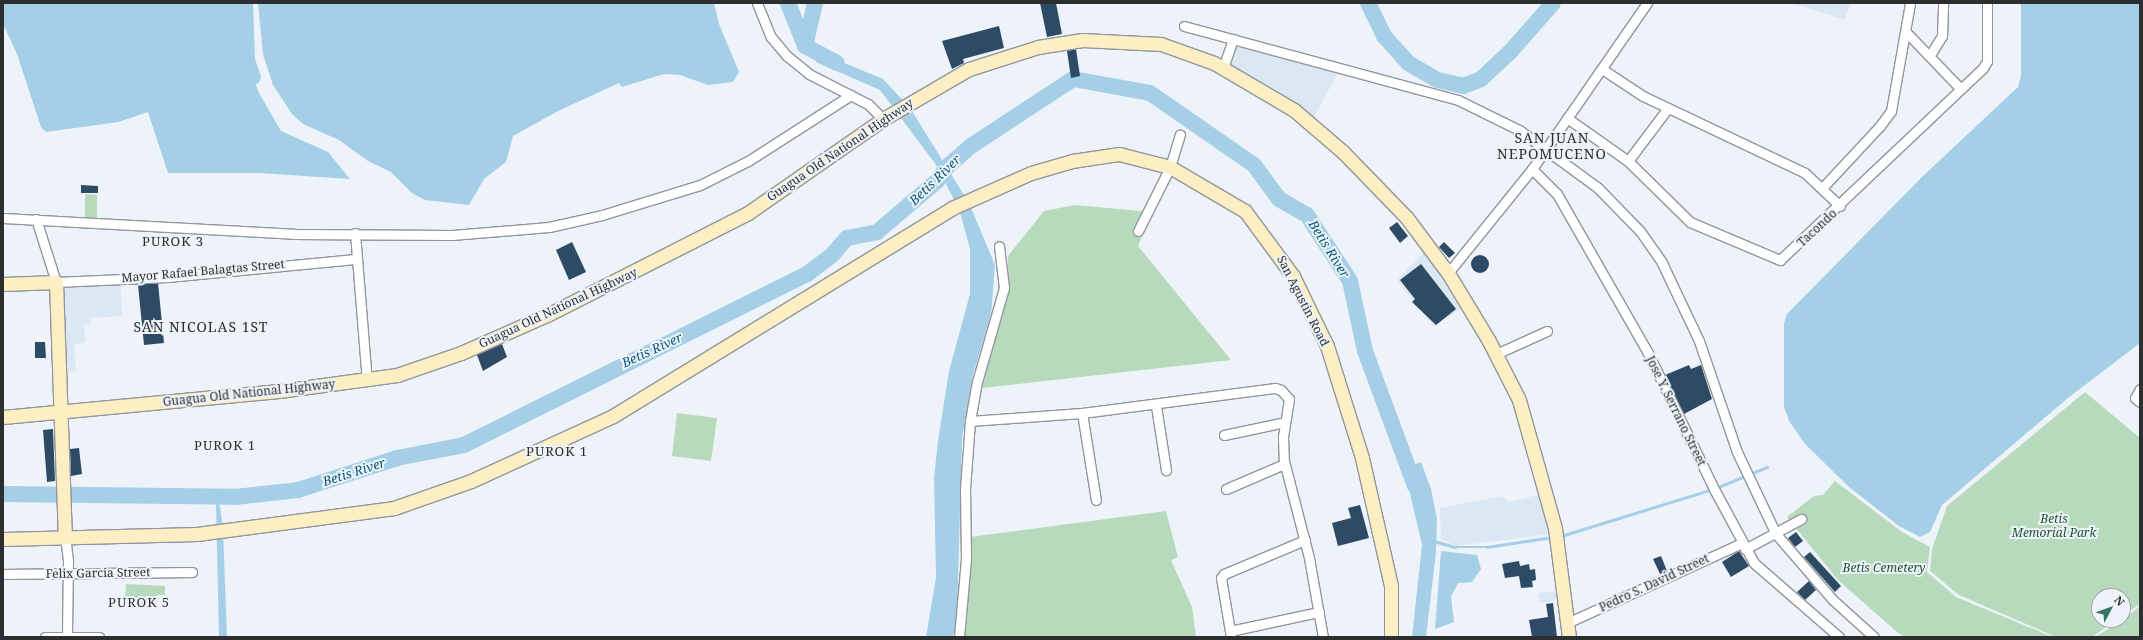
<!DOCTYPE html>
<html>
<head>
<meta charset="utf-8">
<style>
  body { margin:0 }
  #map { position:relative; width:2143px; height:640px; overflow:hidden; background:#edf3f9; font-family:"Noto Serif",serif }
  div>[style] { position:absolute }
  [style*='--x'] { left:calc(var(--x)*1px); top:calc(var(--y)*1px); width:calc(var(--w)*1px); rotate:calc(var(--a)*1deg) }
  .built>* { inset:0; background:#dbe7f2 }
  .green>* { inset:0; background:#b8dabc }
  .water>* { inset:0; background:#a4cfe7 }
  .stream>* { height:2.5px; margin:-1.25px; padding:0 1.25px; transform-origin:1.25px; border-radius:1.25px; background:#a4cfe7 }
  .river>* { height:16px; margin:-8px; padding:0 8px; transform-origin:8px; border-radius:8px; background:#a4cfe7 }
  .building>* { inset:0; background:#2e4b65 }
  .round { border-radius:50% }
  .roads { filter:drop-shadow(1px 0 #91969c) drop-shadow(-1px 0 #91969c) drop-shadow(0 1px #91969c) drop-shadow(0 -1px #91969c) }
  .street>* { height:9px; margin:-4.5px; padding:0 4.5px; transform-origin:4.5px; border-radius:4.5px; background:#fff }
  .secondary>* { height:13px; margin:-6.5px; padding:0 6.5px; transform-origin:6.5px; border-radius:6.5px; background:#feeec4 }
  span { translate:-50% -50%; white-space:nowrap; text-align:center; line-height:1.15; -webkit-text-stroke:4px #edf3f9; paint-order:stroke }
  .street-label { font-size:12px; color:#2c2e30 }
  .park-label { font-size:12px; color:#1d532b; font-style:italic }
  .water-label { font-size:13px; color:#075879; font-style:italic }
  .neighbourhood-label { font-size:13px; color:#2c2e30; letter-spacing:1px }
  .quarter-label { font-size:14px; color:#2c2e30; letter-spacing:1px }
  .frame { position:absolute; inset:0; border:4px solid #2c2e30; pointer-events:none }
  .north { position:absolute; left:2091px; top:588px; width:40px; height:40px; box-sizing:border-box; background:#edf3f9; border:1px solid #a0a4a9; border-radius:50%; rotate:49deg; font-size:11px; font-weight:700; line-height:16px; text-align:center; color:#2c2e30 }
  .north::after { content:''; display:block; margin:auto; width:14px; height:18px; background:#347564; clip-path:polygon(50% 0,100% 100%,50% 72%,0 100%) }
</style>
</head>
<body>
<div id="map">
  <div class="built">
    <div style="clip-path:polygon(1791px 3px,1850px 3px,1845px 20px)"></div>
    <div style="clip-path:polygon(1232px 43px,1339px 71px,1314px 117px,1224px 66px)"></div>
    <div style="clip-path:polygon(1428px 248px,1464px 306px,1434px 327px,1397px 280px)"></div>
    <div style="clip-path:polygon(120px 280px,122px 316px,91px 318px,91px 324px,84px 325px,85px 343px,74px 344px,76px 371px,59px 372px,56px 323px,84px 321px,59px 322px,56px 284px)"></div>
    <div style="clip-path:polygon(1541px 494px,1551px 534px,1456px 546px,1441px 539px,1440px 508px,1503px 496px,1509px 502px)"></div>
    <div style="clip-path:polygon(1555px 591px,1557px 600px,1540px 603px,1538px 593px)"></div>
  </div>
  <div class="green">
    <div style="clip-path:polygon(85px 194px,97px 195px,97px 219px,85px 219px)"></div>
    <div style="clip-path:polygon(1075px 205px,1151px 212px,1138px 246px,1231px 360px,982px 388px,1008px 289px,1008px 256px,1044px 211px)"></div>
    <div style="clip-path:polygon(2085px 392px,2140px 438px,2140px 604px,2123px 615px,2123px 596px,2099px 596px,2099px 620px,2116px 620px,2092px 637px,2056px 637px,1959px 595px,1930px 571px,1932px 549px,1947px 506px)"></div>
    <div style="clip-path:polygon(677px 413px,717px 418px,711px 461px,672px 456px)"></div>
    <div style="clip-path:polygon(1835px 481px,1902px 532px,1930px 547px,1927px 572px,1956px 597px,2053px 637px,1905px 637px,1898px 633px,1838px 580px,1787px 517px,1814px 496px,1823px 495px)"></div>
    <div style="clip-path:polygon(1166px 511px,1178px 557px,1171px 560px,1192px 607px,1196px 637px,963px 637px,970px 537px)"></div>
    <div style="clip-path:polygon(126px 584px,165px 586px,165px 595px,157px 595px,157px 601px,125px 600px)"></div>
    <div style="clip-path:polygon(2140px 606px,2140px 637px,2095px 637px,2123px 620px)"></div>
  </div>
  <div class="water">
    <div style="clip-path:polygon(3px 3px,243px 3px,246px 60px,259px 93px,281px 131px,328px 152px,350px 179px,259px 173px,168px 173px,148px 112px,118px 122px,46px 132px,41px 127px,17px 54px,3px 24px)"></div>
    <div style="clip-path:polygon(258px 3px,714px 3px,719px 24px,739px 72px,733px 82px,708px 85px,680px 75px,664px 74px,622px 87px,619px 83px,558px 111px,513px 136px,506px 162px,484px 179px,469px 205px,425px 200px,412px 193px,391px 172px,368px 161px,339px 140px,303px 124px,292px 114px,273px 85px,263px 54px)"></div>
    <div style="clip-path:polygon(2021px 3px,2140px 3px,2140px 343px,2068px 398px,1942px 505px,1930px 532px,1920px 537px,1899px 526px,1849px 487px,1805px 444px,1789px 421px,1784px 407px,1784px 323px,1787px 314px,1922px 177px,2018px 87px,2021px 76px)"></div>
    <div style="clip-path:polygon(820px 47px,837px 60px,883px 79px,910px 108px,969px 203px,995px 265px,991px 314px,973px 375px,962px 439px,957px 617px,953px 637px,926px 637px,936px 577px,934px 478px,938px 441px,949px 371px,970px 294px,970px 249px,960px 212px,937px 166px,880px 90px,816px 62px)"></div>
    <div style="clip-path:polygon(1421px 462px,1431px 489px,1437px 519px,1436px 552px,1426px 637px,1412px 637px,1422px 545px,1404px 468px)"></div>
    <div style="clip-path:polygon(216px 502px,220px 506px,223px 529px,227px 637px,219px 637px)"></div>
    <div style="clip-path:polygon(1441px 551px,1477px 555px,1481px 569px,1472px 582px,1458px 583px,1451px 597px,1454px 622px,1435px 629px)"></div>
  </div>
  <div class="stream">
    <div style="--x:1716;--y:488;--w:55;--a:-22.4"></div>
    <div style="--x:1561;--y:536;--w:159;--a:-17.2"></div>
    <div style="--x:1434;--y:541;--w:22;--a:16"></div>
    <div style="--x:1455;--y:547;--w:32;--a:0"></div>
    <div style="--x:1487;--y:547;--w:66;--a:-8.7"></div>
  </div>
  <div class="river">
    <div style="--x:245;--y:3;--w:57;--a:88"></div>
    <div style="--x:247;--y:60;--w:18;--a:71"></div>
    <div style="--x:788;--y:3;--w:46;--a:68.4"></div>
    <div style="--x:1368;--y:3;--w:37;--a:64"></div>
    <div style="--x:1384;--y:36;--w:36;--a:48"></div>
    <div style="--x:1408;--y:63;--w:34;--a:30"></div>
    <div style="--x:1438;--y:80;--w:26;--a:13"></div>
    <div style="--x:1463;--y:86;--w:19;--a:-21"></div>
    <div style="--x:1481;--y:79;--w:40;--a:-43"></div>
    <div style="--x:1510;--y:52;--w:65;--a:-48.7"></div>
    <div style="--x:805;--y:46;--w:36;--a:28"></div>
    <div style="--x:805;--y:46;--w:44;--a:-76.9"></div>
    <div style="--x:3;--y:494;--w:232;--a:0.7"></div>
    <div style="--x:235;--y:497;--w:63;--a:-6.3"></div>
    <div style="--x:298;--y:490;--w:104;--a:-17.9"></div>
    <div style="--x:397;--y:458;--w:68;--a:-11"></div>
    <div style="--x:464;--y:445;--w:383;--a:-26.5"></div>
    <div style="--x:807;--y:274;--w:31;--a:-37"></div>
    <div style="--x:832;--y:255;--w:23;--a:-49"></div>
    <div style="--x:847;--y:238;--w:31;--a:-11"></div>
    <div style="--x:877;--y:232;--w:79;--a:-40.4"></div>
    <div style="--x:937;--y:181;--w:19;--a:-54"></div>
    <div style="--x:948;--y:166;--w:30;--a:-41"></div>
    <div style="--x:971;--y:146;--w:122;--a:-33.3"></div>
    <div style="--x:1073;--y:79;--w:78;--a:10.3"></div>
    <div style="--x:1150;--y:93;--w:126;--a:34.7"></div>
    <div style="--x:1254;--y:165;--w:42;--a:53.7"></div>
    <div style="--x:1279;--y:199;--w:32;--a:30"></div>
    <div style="--x:1307;--y:215;--w:79;--a:56.9"></div>
    <div style="--x:1350;--y:281;--w:72;--a:77.9"></div>
    <div style="--x:1365;--y:351;--w:144;--a:69.7"></div>
  </div>
  <div class="building">
    <div style="clip-path:polygon(1040px 3px,1056px 3px,1062px 34px,1047px 37px)"></div>
    <div style="clip-path:polygon(999px 26px,1004px 48px,963px 59px,964px 63px,952px 69px,942px 41px)"></div>
    <div style="clip-path:polygon(1076px 49px,1080px 76px,1071px 78px,1067px 51px)"></div>
    <div style="clip-path:polygon(81px 185px,98px 186px,98px 193px,81px 193px)"></div>
    <div style="clip-path:polygon(1397px 222px,1408px 236px,1400px 243px,1389px 228px)"></div>
    <div style="clip-path:polygon(572px 242px,586px 272px,569px 280px,556px 250px)"></div>
    <div style="clip-path:polygon(1444px 242px,1455px 253px,1449px 258px,1439px 247px)"></div>
    <div class="round" style="left:1471px;top:255px;width:18px;height:18px"></div>
    <div style="clip-path:polygon(1421px 264px,1456px 309px,1436px 325px,1412px 302px,1415px 299px,1400px 280px)"></div>
    <div style="clip-path:polygon(158px 283px,164px 343px,144px 345px,138px 285px)"></div>
    <div style="clip-path:polygon(35px 342px,45px 342px,46px 358px,35px 358px)"></div>
    <div style="clip-path:polygon(502px 344px,507px 357px,483px 371px,477px 355px)"></div>
    <div style="clip-path:polygon(1689px 365px,1691px 369px,1701px 365px,1712px 399px,1684px 414px,1665px 375px)"></div>
    <div style="clip-path:polygon(53px 429px,55px 481px,47px 482px,43px 430px)"></div>
    <div style="clip-path:polygon(79px 448px,82px 474px,71px 476px,70px 449px)"></div>
    <div style="clip-path:polygon(1360px 505px,1369px 538px,1338px 546px,1332px 523px,1351px 518px,1348px 508px)"></div>
    <div style="clip-path:polygon(1796px 532px,1803px 541px,1795px 547px,1788px 538px)"></div>
    <div style="clip-path:polygon(1739px 551px,1749px 566px,1731px 577px,1722px 562px)"></div>
    <div style="clip-path:polygon(1810px 552px,1841px 586px,1835px 592px,1804px 557px)"></div>
    <div style="clip-path:polygon(1661px 556px,1667px 571px,1660px 574px,1653px 559px)"></div>
    <div style="clip-path:polygon(1519px 561px,1520px 566px,1529px 564px,1530px 570px,1535px 569px,1536px 580px,1532px 581px,1533px 587px,1521px 588px,1519px 576px,1505px 578px,1502px 564px)"></div>
    <div style="clip-path:polygon(1809px 581px,1816px 590px,1805px 600px,1797px 592px)"></div>
    <div style="clip-path:polygon(1553px 603px,1557px 637px,1532px 637px,1529px 620px,1548px 617px,1546px 604px)"></div>
  </div>
  <div class="roads">
    <div class="street">
      <div style="--x:757;--y:3;--w:37;--a:68"></div>
      <div style="--x:771;--y:37;--w:25;--a:50"></div>
      <div style="--x:787;--y:56;--w:28;--a:39"></div>
      <div style="--x:809;--y:74;--w:66;--a:27"></div>
      <div style="--x:868;--y:104;--w:21;--a:45"></div>
      <div style="--x:1184;--y:26;--w:284;--a:15.1"></div>
      <div style="--x:1458;--y:100;--w:68;--a:26.2"></div>
      <div style="--x:1519;--y:130;--w:97;--a:36.2"></div>
      <div style="--x:1597;--y:187;--w:62;--a:45.7"></div>
      <div style="--x:1640;--y:231;--w:39;--a:55"></div>
      <div style="--x:1662;--y:263;--w:86;--a:64.6"></div>
      <div style="--x:1699;--y:341;--w:117;--a:71.1"></div>
      <div style="--x:1737;--y:452;--w:91;--a:64.6"></div>
      <div style="--x:1776;--y:534;--w:87;--a:49.2"></div>
      <div style="--x:1833;--y:600;--w:55;--a:42.1"></div>
      <div style="--x:1907;--y:33;--w:76;--a:46.1"></div>
      <div style="--x:1930;--y:55;--w:22;--a:-58"></div>
      <div style="--x:1942;--y:36;--w:33;--a:-88"></div>
      <div style="--x:1223;--y:68;--w:31;--a:-71"></div>
      <div style="--x:1602;--y:69;--w:49;--a:33.4"></div>
      <div style="--x:1643;--y:96;--w:179;--a:25.4"></div>
      <div style="--x:1805;--y:173;--w:48;--a:43.3"></div>
      <div style="--x:1567;--y:118;--w:75;--a:35.2"></div>
      <div style="--x:1628;--y:161;--w:87;--a:44.5"></div>
      <div style="--x:1690;--y:222;--w:98;--a:22.9"></div>
      <div style="--x:1780;--y:260;--w:279;--a:-43.4"></div>
      <div style="--x:1983;--y:68;--w:8;--a:-60"></div>
      <div style="--x:1987;--y:61;--w:58;--a:-90"></div>
      <div style="--x:1628;--y:161;--w:66;--a:-53"></div>
      <div style="--x:1532;--y:169;--w:35;--a:45"></div>
      <div style="--x:1557;--y:194;--w:183;--a:60.2"></div>
      <div style="--x:1648;--y:353;--w:151;--a:64.1"></div>
      <div style="--x:1714;--y:489;--w:84;--a:61.6"></div>
      <div style="--x:1754;--y:563;--w:113;--a:41"></div>
      <div style="--x:1823;--y:187;--w:82;--a:-47"></div>
      <div style="--x:1879;--y:127;--w:20;--a:-53"></div>
      <div style="--x:1891;--y:111;--w:110;--a:-80"></div>
      <div style="--x:3;--y:218;--w:291;--a:3.1"></div>
      <div style="--x:294;--y:234;--w:158;--a:0.4"></div>
      <div style="--x:452;--y:235;--w:97;--a:-4.7"></div>
      <div style="--x:549;--y:227;--w:54;--a:-12.8"></div>
      <div style="--x:602;--y:215;--w:102;--a:-17"></div>
      <div style="--x:700;--y:185;--w:54;--a:-26.6"></div>
      <div style="--x:748;--y:161;--w:122;--a:-32.7"></div>
      <div style="--x:36;--y:219;--w:66;--a:72.4"></div>
      <div style="--x:56;--y:282;--w:112;--a:-2.6"></div>
      <div style="--x:168;--y:277;--w:188;--a:-5.5"></div>
      <div style="--x:1138;--y:231;--w:72;--a:-63.4"></div>
      <div style="--x:1170;--y:167;--w:34;--a:-73"></div>
      <div style="--x:355;--y:233;--w:148;--a:85.4"></div>
      <div style="--x:1448;--y:273;--w:134;--a:-51.1"></div>
      <div style="--x:1532;--y:169;--w:202;--a:-55.3"></div>
      <div style="--x:1496;--y:354;--w:56;--a:-24.3"></div>
      <div style="--x:2140;--y:389;--w:10;--a:119"></div>
      <div style="--x:2135;--y:398;--w:6;--a:39"></div>
      <div style="--x:1156;--y:406;--w:65;--a:81.1"></div>
      <div style="--x:1082;--y:413;--w:88;--a:80.9"></div>
      <div style="--x:970;--y:421;--w:112;--a:-4.1"></div>
      <div style="--x:1082;--y:413;--w:195;--a:-7.4"></div>
      <div style="--x:1275;--y:388;--w:6;--a:18"></div>
      <div style="--x:1281;--y:390;--w:12;--a:48"></div>
      <div style="--x:1289;--y:399;--w:38;--a:99"></div>
      <div style="--x:1283;--y:437;--w:24;--a:88"></div>
      <div style="--x:1284;--y:461;--w:100;--a:75.5"></div>
      <div style="--x:1309;--y:558;--w:80;--a:80"></div>
      <div style="--x:1224;--y:435;--w:62;--a:-12"></div>
      <div style="--x:1226;--y:489;--w:63;--a:-23.3"></div>
      <div style="--x:65;--y:536;--w:26;--a:83"></div>
      <div style="--x:68;--y:562;--w:75;--a:90.8"></div>
      <div style="--x:1745;--y:549;--w:64;--a:-28.2"></div>
      <div style="--x:3;--y:574;--w:189;--a:-0.6"></div>
      <div style="--x:1567;--y:623;--w:192;--a:-24.6"></div>
      <div style="--x:1230;--y:631;--w:91;--a:-12.1"></div>
      <div style="--x:45;--y:637;--w:54;--a:0"></div>
      <div style="--x:959;--y:637;--w:78;--a:-84.9"></div>
      <div style="--x:966;--y:559;--w:70;--a:-90.8"></div>
      <div style="--x:965;--y:489;--w:68;--a:-85.8"></div>
      <div style="--x:970;--y:421;--w:40;--a:-80"></div>
      <div style="--x:977;--y:382;--w:98;--a:-74"></div>
      <div style="--x:1004;--y:288;--w:42;--a:-96.8"></div>
      <div style="--x:1231;--y:637;--w:60;--a:-99.6"></div>
      <div style="--x:1221;--y:578;--w:5;--a:-53"></div>
      <div style="--x:1224;--y:574;--w:88;--a:-22.8"></div>
    </div>
    <div class="secondary">
      <div style="--x:3;--y:284;--w:53;--a:-2.2"></div>
      <div style="--x:56;--y:282;--w:254;--a:88"></div>
      <div style="--x:3;--y:417;--w:277;--a:-5.4"></div>
      <div style="--x:279;--y:391;--w:119;--a:-7.7"></div>
      <div style="--x:397;--y:375;--w:68;--a:-19"></div>
      <div style="--x:461;--y:353;--w:96;--a:-23.9"></div>
      <div style="--x:549;--y:314;--w:223;--a:-26.9"></div>
      <div style="--x:748;--y:213;--w:165;--a:-34.8"></div>
      <div style="--x:883;--y:119;--w:99;--a:-30.2"></div>
      <div style="--x:969;--y:69;--w:72;--a:-17.7"></div>
      <div style="--x:1038;--y:47;--w:45;--a:-9"></div>
      <div style="--x:1082;--y:40;--w:79;--a:2.9"></div>
      <div style="--x:1161;--y:44;--w:56;--a:19.7"></div>
      <div style="--x:1214;--y:63;--w:93;--a:30.4"></div>
      <div style="--x:1294;--y:110;--w:65;--a:40.6"></div>
      <div style="--x:1343;--y:152;--w:92;--a:45.9"></div>
      <div style="--x:1407;--y:218;--w:69;--a:53.3"></div>
      <div style="--x:1448;--y:273;--w:79;--a:58.9"></div>
      <div style="--x:1489;--y:341;--w:66;--a:63"></div>
      <div style="--x:1519;--y:400;--w:133;--a:74.3"></div>
      <div style="--x:1555;--y:528;--w:110;--a:82.7"></div>
      <div style="--x:3;--y:539;--w:194;--a:-1.5"></div>
      <div style="--x:197;--y:534;--w:199;--a:-7.5"></div>
      <div style="--x:394;--y:508;--w:82;--a:-19.3"></div>
      <div style="--x:471;--y:481;--w:156;--a:-24.6"></div>
      <div style="--x:613;--y:416;--w:398;--a:-31.5"></div>
      <div style="--x:952;--y:208;--w:86;--a:-23.9"></div>
      <div style="--x:1031;--y:173;--w:43;--a:-16.3"></div>
      <div style="--x:1072;--y:161;--w:48;--a:-8.5"></div>
      <div style="--x:1119;--y:154;--w:53;--a:14.3"></div>
      <div style="--x:1170;--y:167;--w:87;--a:30.4"></div>
      <div style="--x:1245;--y:211;--w:81;--a:53.6"></div>
      <div style="--x:1293;--y:276;--w:78;--a:64.1"></div>
      <div style="--x:1327;--y:346;--w:117;--a:72.6"></div>
      <div style="--x:1362;--y:458;--w:131;--a:77.2"></div>
      <div style="--x:1391;--y:586;--w:51;--a:90"></div>
    </div>
  </div>
  <div class="street-label">
    <span style="left:840px;top:150px;rotate:-34deg">Guagua Old National Highway</span>
    <span style="left:1817px;top:228px;rotate:-43deg">Tacondo</span>
    <span style="left:203px;top:271px;rotate:-5deg">Mayor Rafael Balagtas Street</span>
    <span style="left:1303px;top:301px;rotate:63deg">San Agustin Road</span>
    <span style="left:558px;top:308px;rotate:-25deg">Guagua Old National Highway</span>
    <span style="left:249px;top:393px;rotate:-6deg">Guagua Old National Highway</span>
    <span style="left:1676px;top:411px;rotate:64deg">Jose Y. Serrano Street</span>
    <span style="left:98px;top:573px;rotate:-1deg">Felix Garcia Street</span>
    <span style="left:1654px;top:583px;rotate:-25deg">Pedro S. David Street</span>
  </div>
  <div class="park-label">
    <span style="left:2054px;top:526px">Betis<br>Memorial Park</span>
    <span style="left:1884px;top:568px">Betis Cemetery</span>
  </div>
  <div class="water-label">
    <span style="left:935px;top:180px;rotate:-44deg">Betis River</span>
    <span style="left:1329px;top:249px;rotate:58deg">Betis River</span>
    <span style="left:652px;top:350px;rotate:-25deg">Betis River</span>
    <span style="left:354px;top:472px;rotate:-18deg">Betis River</span>
  </div>
  <div class="neighbourhood-label">
    <span style="left:173px;top:241px">PUROK 3</span>
    <span style="left:225px;top:445px">PUROK 1</span>
    <span style="left:557px;top:451px">PUROK 1</span>
    <span style="left:139px;top:602px">PUROK 5</span>
  </div>
  <div class="quarter-label">
    <span style="left:1552px;top:146px">SAN JUAN<br>NEPOMUCENO</span>
    <span style="left:201px;top:327px">SAN NICOLAS 1ST</span>
  </div>
  <div class="frame"></div>
  <div class="north">N</div>
</div>
</body>
</html>
